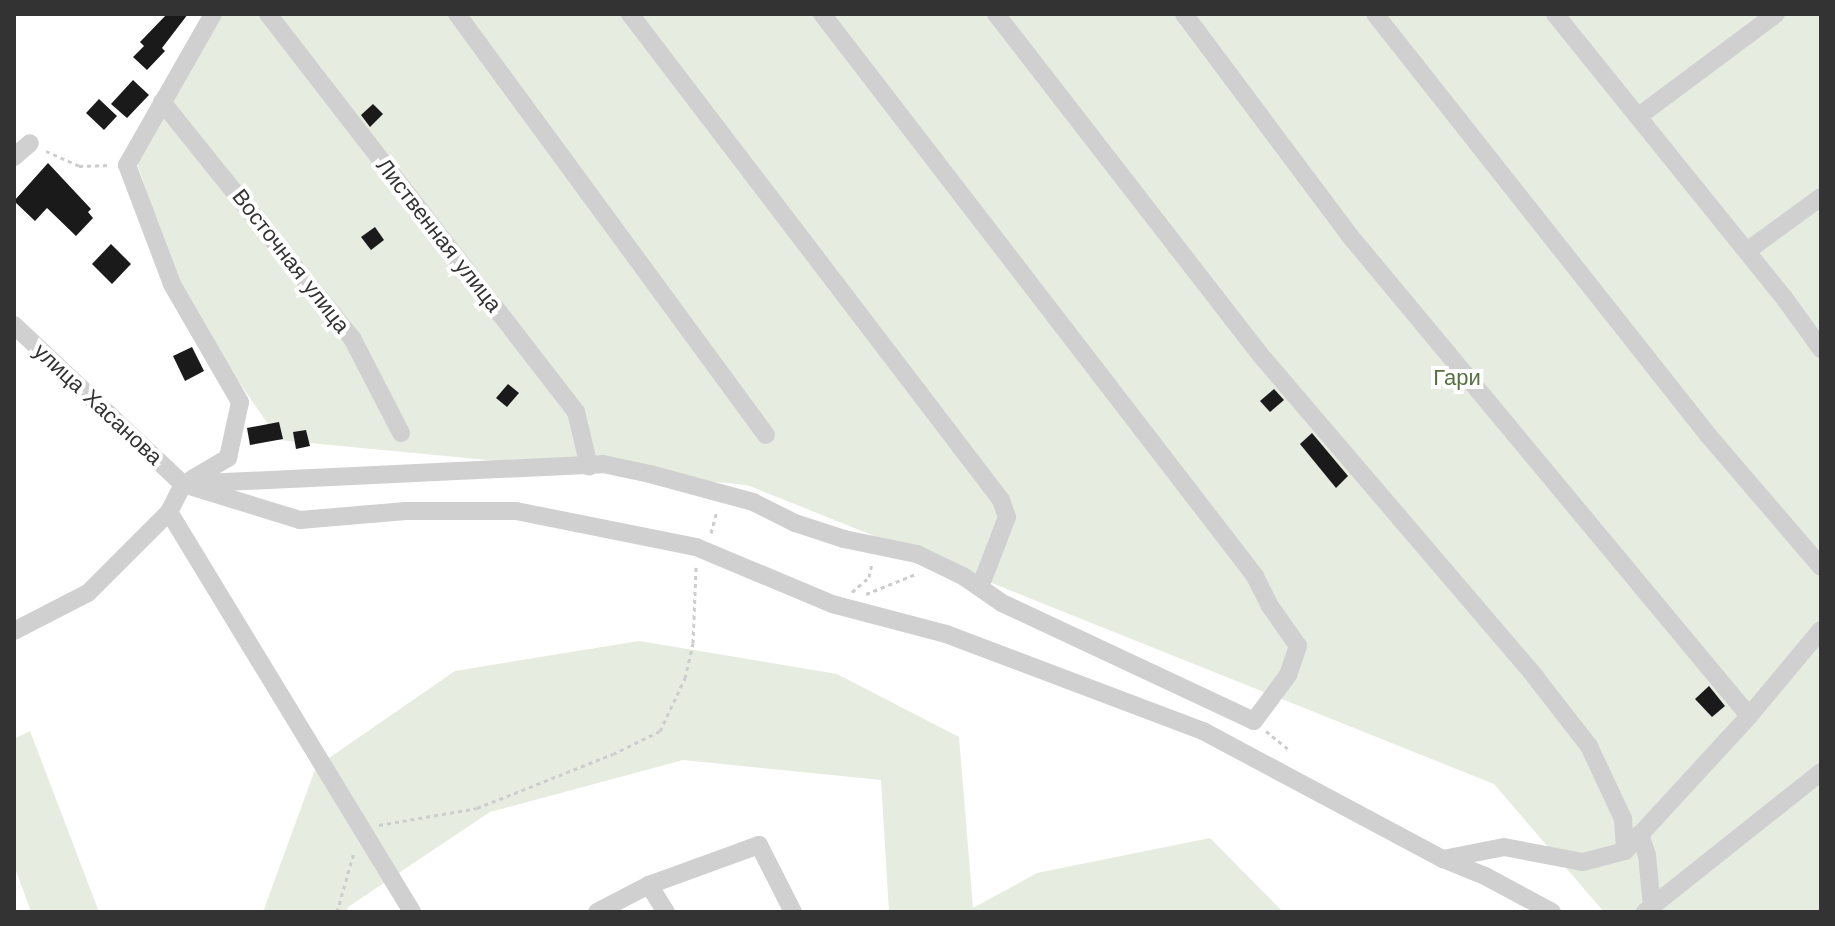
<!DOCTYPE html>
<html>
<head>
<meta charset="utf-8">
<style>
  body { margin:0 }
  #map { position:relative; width:1835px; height:926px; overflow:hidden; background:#fff; font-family:"Work Sans",sans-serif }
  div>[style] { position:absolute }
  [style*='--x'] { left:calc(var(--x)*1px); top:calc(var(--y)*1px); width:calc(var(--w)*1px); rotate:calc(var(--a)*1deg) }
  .green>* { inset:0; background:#e6ecdf }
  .building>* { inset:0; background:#1a1a1a }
  .path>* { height:3px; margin-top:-1.5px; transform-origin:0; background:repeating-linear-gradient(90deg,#cdcdcd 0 4px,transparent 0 8px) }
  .minor>* { height:18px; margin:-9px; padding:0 9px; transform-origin:9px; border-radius:9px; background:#d0d0d0 }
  span { translate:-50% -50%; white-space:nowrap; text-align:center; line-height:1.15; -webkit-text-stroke:8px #fff; paint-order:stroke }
  .street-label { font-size:22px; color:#333 }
  .park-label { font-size:22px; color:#56703f }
  .frame { position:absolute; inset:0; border:16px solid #333; pointer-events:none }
</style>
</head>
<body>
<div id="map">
  <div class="green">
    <div style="clip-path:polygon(223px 14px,1821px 14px,1821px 912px,1604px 912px,1494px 784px,747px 485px,279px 440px,183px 301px,137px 163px)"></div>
    <div style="clip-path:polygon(639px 641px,837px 674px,959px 737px,973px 908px,1037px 873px,1210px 838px,1283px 912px,889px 912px,881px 780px,683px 760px,490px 812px,348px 907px,347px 912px,263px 912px,316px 767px,455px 671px)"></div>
    <div style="clip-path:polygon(30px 731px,99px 912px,31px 912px,14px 865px,14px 739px)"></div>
  </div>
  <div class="building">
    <div style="clip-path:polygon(167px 14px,188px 14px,162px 48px,165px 51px,147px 70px,133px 57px,144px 46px,140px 42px)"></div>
    <div style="clip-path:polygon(133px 80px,149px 95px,127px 118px,111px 104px)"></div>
    <div style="clip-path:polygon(99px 99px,117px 116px,104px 130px,86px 113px)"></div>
    <div style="clip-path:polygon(373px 104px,383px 114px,370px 127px,361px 115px)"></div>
    <div style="clip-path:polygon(48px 163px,91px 209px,88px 212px,93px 218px,76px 236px,47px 208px,35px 221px,14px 201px)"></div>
    <div style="clip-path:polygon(375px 227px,384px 240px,371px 250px,361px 237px)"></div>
    <div style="clip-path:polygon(111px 244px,131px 264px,112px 284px,92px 264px)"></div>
    <div style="clip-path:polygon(192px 347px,204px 371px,185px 381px,173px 356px)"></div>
    <div style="clip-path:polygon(508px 384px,519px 393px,507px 407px,496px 398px)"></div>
    <div style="clip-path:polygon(1274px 389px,1284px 400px,1270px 412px,1260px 401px)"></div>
    <div style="clip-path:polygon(279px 422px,283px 439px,250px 445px,247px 428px)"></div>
    <div style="clip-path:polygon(306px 430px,310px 446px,296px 449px,293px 432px)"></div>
    <div style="clip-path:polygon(1312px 433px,1348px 476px,1336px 488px,1300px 444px)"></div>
    <div style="clip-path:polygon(1709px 686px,1725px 706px,1712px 717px,1695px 699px)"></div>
  </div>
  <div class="path">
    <div style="--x:46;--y:151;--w:36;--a:24"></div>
    <div style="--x:79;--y:166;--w:32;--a:-2"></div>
    <div style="--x:711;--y:533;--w:24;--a:-75"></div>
    <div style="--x:852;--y:592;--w:23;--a:-41"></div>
    <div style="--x:869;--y:577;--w:14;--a:-78"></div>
    <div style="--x:866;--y:594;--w:56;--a:-22"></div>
    <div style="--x:1266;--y:731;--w:28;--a:39"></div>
    <div style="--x:379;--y:825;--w:99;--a:-9.8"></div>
    <div style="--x:477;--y:808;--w:146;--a:-21.7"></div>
    <div style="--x:613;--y:754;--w:52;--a:-26.1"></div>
    <div style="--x:660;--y:731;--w:59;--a:-64.7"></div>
    <div style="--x:685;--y:678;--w:36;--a:-77"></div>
    <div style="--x:693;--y:643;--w:76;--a:-87.7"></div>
    <div style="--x:337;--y:912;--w:62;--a:-74.2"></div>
  </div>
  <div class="minor">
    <div style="--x:268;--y:14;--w:503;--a:52.26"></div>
    <div style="--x:576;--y:412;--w:56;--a:76.5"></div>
    <div style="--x:457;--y:14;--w:522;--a:53.72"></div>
    <div style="--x:630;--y:14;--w:611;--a:52.64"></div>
    <div style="--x:1001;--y:500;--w:18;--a:71"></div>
    <div style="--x:1007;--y:517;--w:70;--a:111"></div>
    <div style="--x:996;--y:14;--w:437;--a:52.2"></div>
    <div style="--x:1264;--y:359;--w:419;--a:49.5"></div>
    <div style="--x:1536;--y:678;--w:86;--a:52.1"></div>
    <div style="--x:1589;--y:746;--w:81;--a:65"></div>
    <div style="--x:1623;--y:819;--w:32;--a:86"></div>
    <div style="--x:1184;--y:14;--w:277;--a:53.2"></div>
    <div style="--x:1350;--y:236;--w:624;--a:50.26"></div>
    <div style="--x:1375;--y:14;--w:537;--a:51.66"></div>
    <div style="--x:1708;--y:435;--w:174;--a:49.4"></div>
    <div style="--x:1555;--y:14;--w:366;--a:51.1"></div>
    <div style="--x:1785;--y:299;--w:62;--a:54.2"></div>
    <div style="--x:162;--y:102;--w:303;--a:51.2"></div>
    <div style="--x:352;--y:338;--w:107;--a:62.7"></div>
    <div style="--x:1639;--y:116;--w:171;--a:-36.7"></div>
    <div style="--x:14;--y:157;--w:21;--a:-41"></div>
    <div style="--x:1747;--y:251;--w:92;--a:-36.1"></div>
    <div style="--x:14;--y:325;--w:232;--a:43.3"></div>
    <div style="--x:183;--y:484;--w:122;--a:17.1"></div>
    <div style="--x:300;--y:520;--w:106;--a:-4.9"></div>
    <div style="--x:406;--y:511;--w:110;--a:0"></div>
    <div style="--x:516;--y:511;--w:184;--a:11.3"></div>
    <div style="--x:696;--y:547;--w:147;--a:22.7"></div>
    <div style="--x:832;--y:604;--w:118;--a:14.7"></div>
    <div style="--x:946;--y:634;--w:275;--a:20.7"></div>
    <div style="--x:1203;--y:731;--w:272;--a:28.1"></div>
    <div style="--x:1443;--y:859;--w:45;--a:22"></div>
    <div style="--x:1485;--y:876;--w:76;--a:28.2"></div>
    <div style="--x:192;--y:479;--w:42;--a:-30.3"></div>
    <div style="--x:228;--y:458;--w:57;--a:-77.9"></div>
    <div style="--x:240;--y:402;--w:136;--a:-120"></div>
    <div style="--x:172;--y:284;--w:127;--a:-110.7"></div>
    <div style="--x:127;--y:165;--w:174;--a:-60.3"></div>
    <div style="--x:183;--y:484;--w:420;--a:-2.7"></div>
    <div style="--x:603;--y:464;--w:48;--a:12"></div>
    <div style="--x:650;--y:474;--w:107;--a:15.2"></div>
    <div style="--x:753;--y:502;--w:47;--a:26.6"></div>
    <div style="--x:795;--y:523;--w:52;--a:18.1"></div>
    <div style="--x:844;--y:539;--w:75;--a:11.6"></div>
    <div style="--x:917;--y:554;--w:51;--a:25.6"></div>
    <div style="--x:963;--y:576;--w:47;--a:34.7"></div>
    <div style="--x:1002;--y:603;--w:278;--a:25.1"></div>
    <div style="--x:1254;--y:721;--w:57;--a:-53.5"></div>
    <div style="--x:1288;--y:675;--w:31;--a:-71"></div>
    <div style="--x:1298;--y:646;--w:49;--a:-125"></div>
    <div style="--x:1270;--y:606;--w:34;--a:-117"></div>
    <div style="--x:1255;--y:576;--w:709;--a:-127.61"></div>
    <div style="--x:169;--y:512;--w:468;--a:58.7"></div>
    <div style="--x:14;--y:631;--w:83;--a:-27.2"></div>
    <div style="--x:88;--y:593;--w:115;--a:-45"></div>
    <div style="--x:169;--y:512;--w:31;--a:-63"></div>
    <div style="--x:1640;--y:834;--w:22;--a:72"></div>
    <div style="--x:1647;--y:855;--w:52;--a:84.5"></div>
    <div style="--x:1443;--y:859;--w:62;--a:-11.1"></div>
    <div style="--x:1504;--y:847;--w:80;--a:10.8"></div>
    <div style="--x:1583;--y:862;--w:43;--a:-14.7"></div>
    <div style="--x:1625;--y:851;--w:183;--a:-47.4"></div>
    <div style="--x:1749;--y:716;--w:112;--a:-50.1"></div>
    <div style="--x:649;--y:885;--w:117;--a:-20"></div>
    <div style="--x:759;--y:845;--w:75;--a:63.1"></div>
    <div style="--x:597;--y:912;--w:59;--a:-27.4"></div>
    <div style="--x:649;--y:885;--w:32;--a:58"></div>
    <div style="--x:1645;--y:912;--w:225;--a:-38.5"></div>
  </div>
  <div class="street-label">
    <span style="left:439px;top:235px;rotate:52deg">Лиственная улица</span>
    <span style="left:291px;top:261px;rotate:52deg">Восточная улица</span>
    <span style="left:98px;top:404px;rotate:43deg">улица Хасанова</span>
  </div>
  <div class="park-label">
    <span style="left:1457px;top:378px">Гари</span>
  </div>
  <div class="frame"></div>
</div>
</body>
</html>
